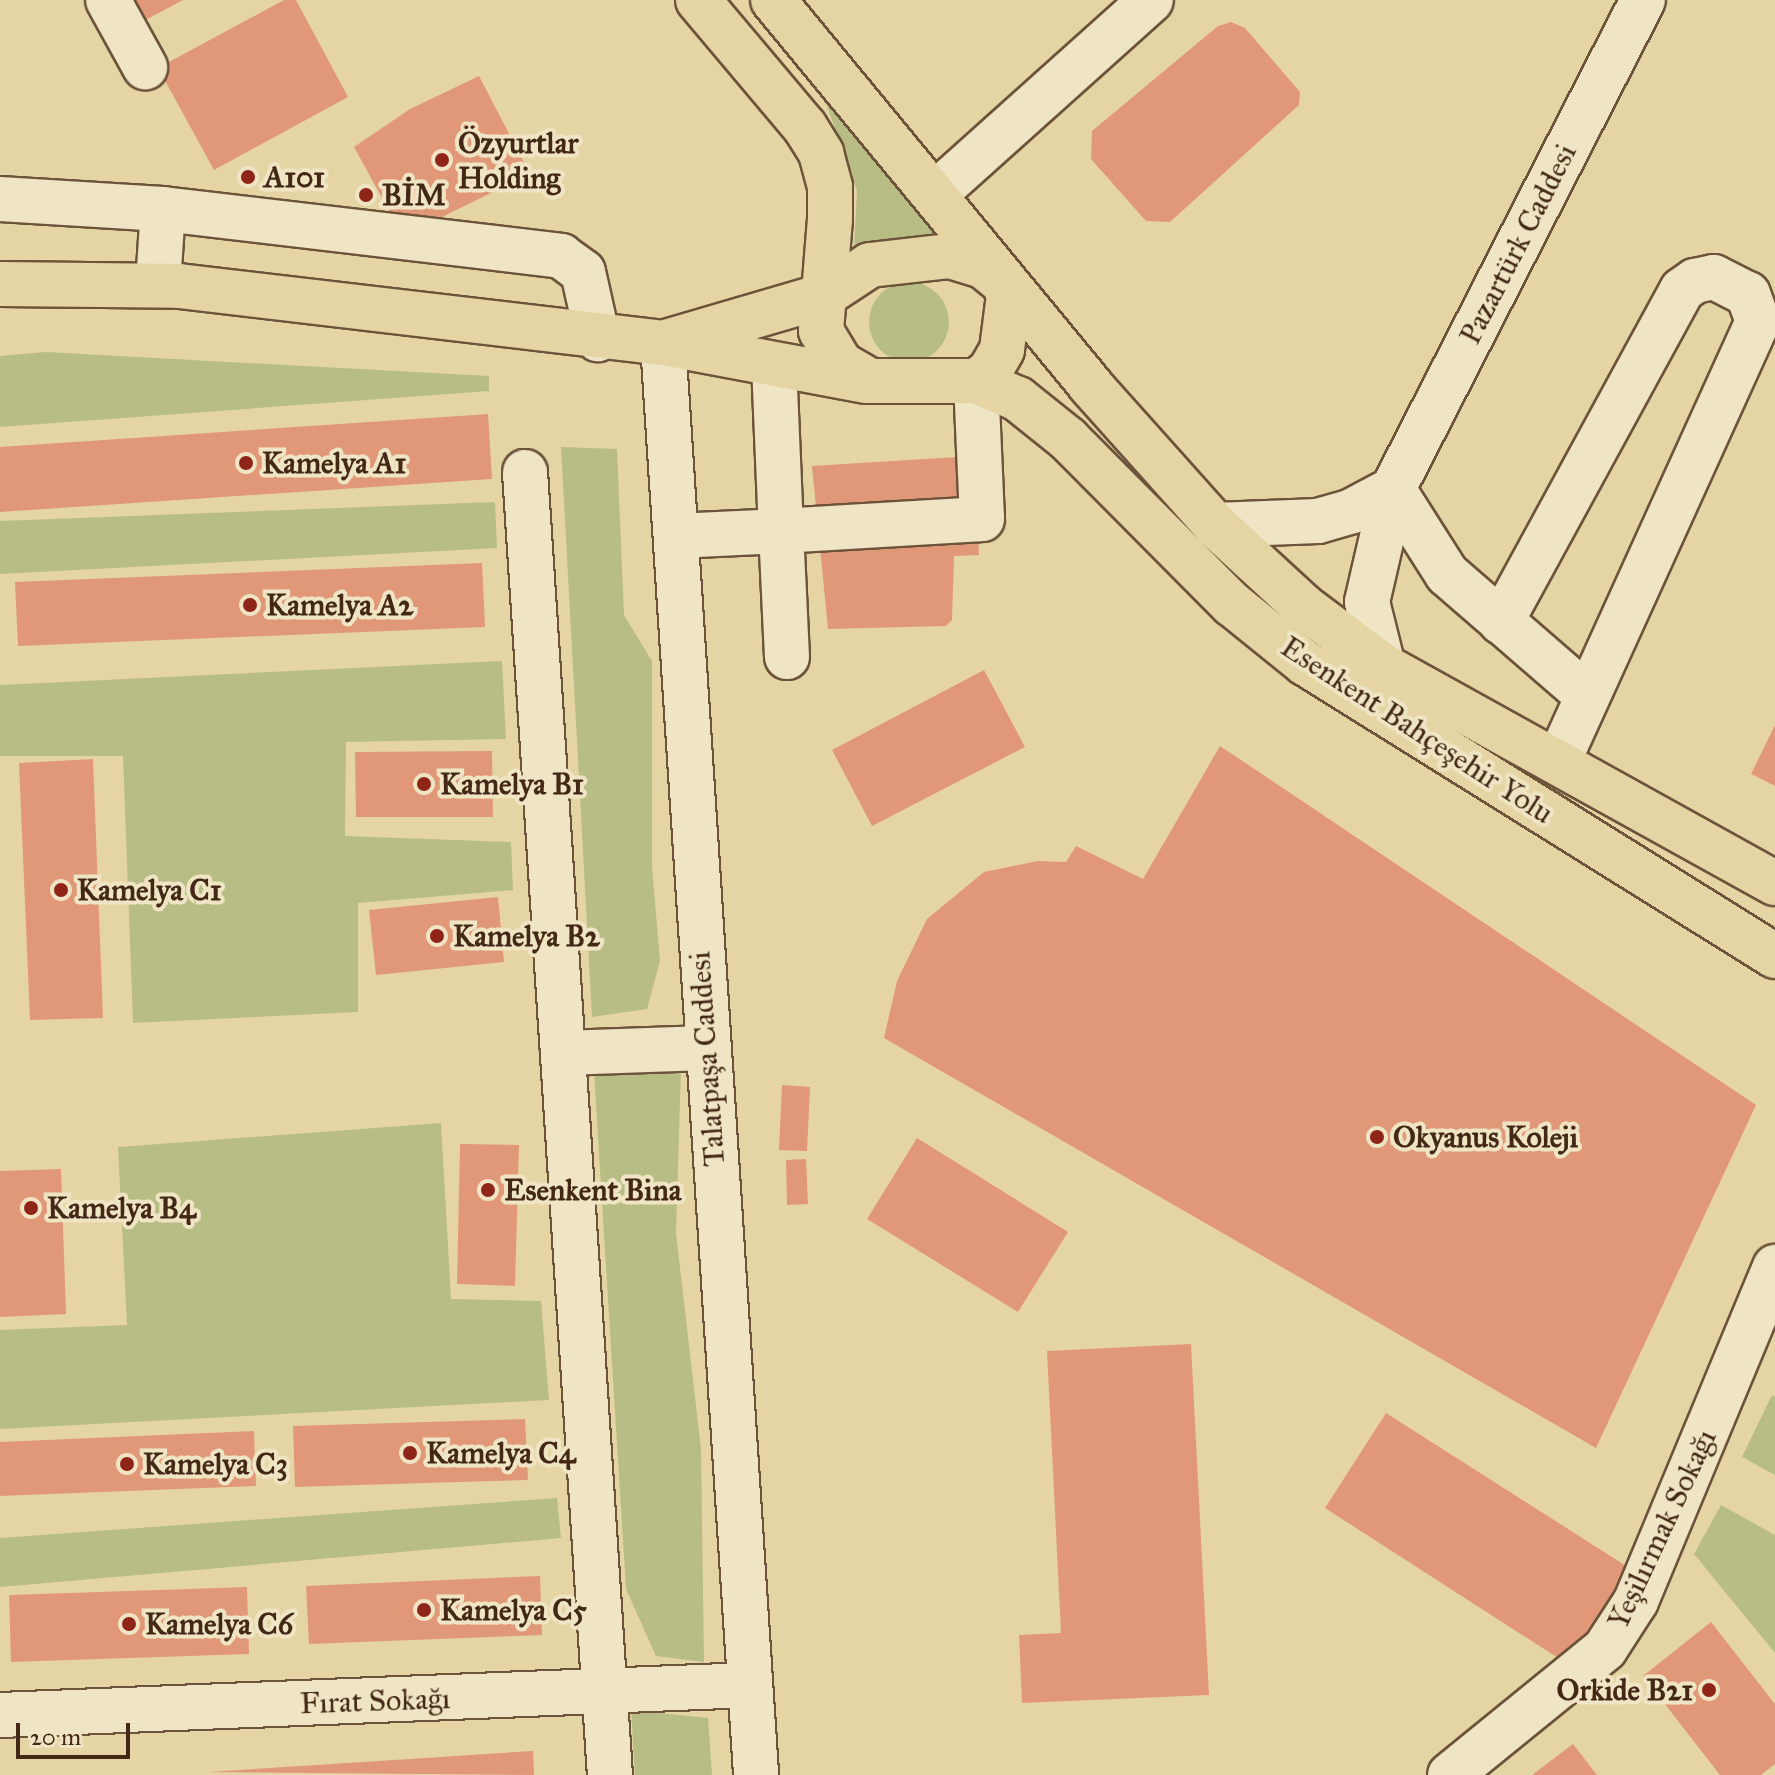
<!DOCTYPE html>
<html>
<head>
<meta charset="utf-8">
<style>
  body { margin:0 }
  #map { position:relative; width:1775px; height:1775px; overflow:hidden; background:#e6d5a4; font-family:"IM FELL Great Primer",serif }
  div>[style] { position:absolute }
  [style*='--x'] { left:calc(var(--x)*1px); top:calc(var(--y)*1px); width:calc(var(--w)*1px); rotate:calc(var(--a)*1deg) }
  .green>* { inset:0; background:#b7bd85 }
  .round { border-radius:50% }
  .building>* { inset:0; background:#e19878 }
  .roads { filter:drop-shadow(2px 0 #6c533a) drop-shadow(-2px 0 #6c533a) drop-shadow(0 2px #6c533a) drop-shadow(0 -2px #6c533a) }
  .minor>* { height:44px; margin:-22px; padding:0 22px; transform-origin:22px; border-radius:22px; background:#efe4c4 }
  .major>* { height:44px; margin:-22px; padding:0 22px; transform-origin:22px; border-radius:22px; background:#e6d5a4 }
  .dots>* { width:22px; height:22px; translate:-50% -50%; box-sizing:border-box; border:4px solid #efe4c4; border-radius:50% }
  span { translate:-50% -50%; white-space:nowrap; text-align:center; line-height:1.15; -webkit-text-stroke:8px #efe4c4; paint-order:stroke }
  .poi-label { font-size:30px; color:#432816; font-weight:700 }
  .left { translate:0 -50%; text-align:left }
  .right { translate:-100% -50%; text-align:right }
  .street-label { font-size:30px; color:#432816 }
  .scale { position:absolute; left:16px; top:1723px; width:114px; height:36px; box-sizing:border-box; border:4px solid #432816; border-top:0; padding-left:10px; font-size:24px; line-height:28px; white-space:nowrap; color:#432816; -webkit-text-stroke:6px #efe4c4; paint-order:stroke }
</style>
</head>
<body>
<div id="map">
  <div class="green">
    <div style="clip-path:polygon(826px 103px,952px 242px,854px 249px,857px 191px)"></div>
    <div class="round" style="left:869px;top:282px;width:80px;height:80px"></div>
    <div style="clip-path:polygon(46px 352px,489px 376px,489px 391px,0 427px,0 356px)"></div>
    <div style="clip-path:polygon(561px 447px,617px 449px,624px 615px,652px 661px,652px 866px,660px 961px,647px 1009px,592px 1017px)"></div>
    <div style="clip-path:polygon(495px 502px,497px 548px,0 574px,0 521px)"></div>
    <div style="clip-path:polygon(502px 661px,506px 739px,346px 742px,345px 836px,511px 842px,513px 890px,358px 903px,358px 1012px,133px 1023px,123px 756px,0 756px,0 685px)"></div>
    <div style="clip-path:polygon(681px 1069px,676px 1233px,701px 1449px,704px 1662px,656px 1656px,626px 1589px,594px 1073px)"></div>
    <div style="clip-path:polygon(441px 1123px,451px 1299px,541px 1301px,549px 1400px,0 1429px,0 1330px,127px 1325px,118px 1147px)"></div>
    <div style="clip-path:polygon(1772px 1395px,1775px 1397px,1775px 1475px,1742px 1457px)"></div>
    <div style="clip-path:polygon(557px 1498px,561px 1538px,0 1587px,0 1538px)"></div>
    <div style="clip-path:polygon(1721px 1505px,1775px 1535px,1775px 1653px,1694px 1554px)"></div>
    <div style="clip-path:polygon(631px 1710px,708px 1718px,712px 1775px,635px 1775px)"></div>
  </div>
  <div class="building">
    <div style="clip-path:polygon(127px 0,183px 0,140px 23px)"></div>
    <div style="clip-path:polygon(284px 0,296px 0,348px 97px,214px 170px,158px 68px)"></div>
    <div style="clip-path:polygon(1231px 22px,1245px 28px,1300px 92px,1299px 105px,1170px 222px,1146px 221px,1091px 159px,1092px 131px,1218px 26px)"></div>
    <div style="clip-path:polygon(479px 76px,530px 174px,403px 236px,354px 147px,410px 109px)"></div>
    <div style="clip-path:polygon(488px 414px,492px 479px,0 512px,0 447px)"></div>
    <div style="clip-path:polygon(973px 456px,979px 555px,954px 556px,952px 620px,946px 626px,828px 629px,812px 466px)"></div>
    <div style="clip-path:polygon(482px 563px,485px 627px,18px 646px,15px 582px)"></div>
    <div style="clip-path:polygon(984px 670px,1025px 747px,872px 826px,832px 750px)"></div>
    <div style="clip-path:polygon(1775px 725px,1775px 786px,1751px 774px)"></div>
    <div style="clip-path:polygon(1220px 746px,1756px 1105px,1596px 1448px,884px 1038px,897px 981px,927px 919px,984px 872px,1038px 861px,1066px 862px,1076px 846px,1143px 879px)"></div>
    <div style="clip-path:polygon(492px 751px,493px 817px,356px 817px,355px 752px)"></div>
    <div style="clip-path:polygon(93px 759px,103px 1018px,30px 1020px,19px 763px)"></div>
    <div style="clip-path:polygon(498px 897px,504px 962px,376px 975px,369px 910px)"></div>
    <div style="clip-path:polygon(782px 1085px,810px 1087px,807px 1151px,779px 1150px)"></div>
    <div style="clip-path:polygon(917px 1138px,1068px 1232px,1018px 1312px,867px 1219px)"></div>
    <div style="clip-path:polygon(460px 1144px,519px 1145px,515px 1286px,457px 1284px)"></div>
    <div style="clip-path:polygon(806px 1159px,808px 1204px,787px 1205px,786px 1160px)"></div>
    <div style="clip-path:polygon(61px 1169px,66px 1314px,0 1317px,0 1171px)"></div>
    <div style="clip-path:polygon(1191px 1344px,1209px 1695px,1022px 1703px,1019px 1635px,1061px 1633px,1047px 1351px)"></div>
    <div style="clip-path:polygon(1386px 1413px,1634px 1571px,1572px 1667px,1325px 1508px)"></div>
    <div style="clip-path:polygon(525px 1419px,528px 1480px,295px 1487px,293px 1426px)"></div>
    <div style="clip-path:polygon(254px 1431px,256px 1486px,0 1496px,0 1442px)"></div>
    <div style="clip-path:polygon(540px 1576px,542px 1635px,309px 1644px,306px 1586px)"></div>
    <div style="clip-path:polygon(247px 1587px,249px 1654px,11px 1662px,9px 1595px)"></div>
    <div style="clip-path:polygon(1711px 1622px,1775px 1704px,1775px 1764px,1761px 1775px,1720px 1775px,1643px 1676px)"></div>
    <div style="clip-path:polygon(1573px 1744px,1597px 1775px,1532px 1775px)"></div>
    <div style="clip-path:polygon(533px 1751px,534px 1775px,208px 1772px)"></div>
  </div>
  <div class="roads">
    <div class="minor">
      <div style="--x:108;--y:0;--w:77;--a:61.1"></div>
      <div style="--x:935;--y:194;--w:290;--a:-41.9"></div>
      <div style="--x:0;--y:199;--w:163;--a:3.5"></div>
      <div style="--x:163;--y:209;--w:401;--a:6.7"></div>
      <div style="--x:561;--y:256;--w:27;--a:36"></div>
      <div style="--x:583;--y:272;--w:69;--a:77.4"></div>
      <div style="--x:158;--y:284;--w:75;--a:-86.2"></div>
      <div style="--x:663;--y:343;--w:1435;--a:86.28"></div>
      <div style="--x:525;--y:472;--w:1306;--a:86.27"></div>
      <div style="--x:1393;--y:489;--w:101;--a:57.6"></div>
      <div style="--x:1447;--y:574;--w:186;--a:40.9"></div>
      <div style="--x:1215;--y:525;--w:103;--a:-2.2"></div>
      <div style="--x:1318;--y:521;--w:35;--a:-16"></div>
      <div style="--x:1352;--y:511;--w:47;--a:-28.2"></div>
      <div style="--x:676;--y:536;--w:105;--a:-2.7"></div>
      <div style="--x:781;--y:531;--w:166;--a:-92.4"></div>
      <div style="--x:1501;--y:622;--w:378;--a:-61.4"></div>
      <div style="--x:1682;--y:290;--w:16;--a:-35"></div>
      <div style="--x:1695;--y:281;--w:19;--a:-12"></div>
      <div style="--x:1714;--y:277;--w:38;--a:27"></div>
      <div style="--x:1748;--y:294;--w:29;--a:70"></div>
      <div style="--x:1758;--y:321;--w:484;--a:114.4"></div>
      <div style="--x:787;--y:657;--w:126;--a:-92.7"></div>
      <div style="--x:781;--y:531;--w:201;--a:-3.4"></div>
      <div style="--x:982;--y:519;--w:138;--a:-92.5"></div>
      <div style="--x:1383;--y:666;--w:66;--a:-104"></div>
      <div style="--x:1367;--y:602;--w:116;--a:-77"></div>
      <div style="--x:1393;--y:489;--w:549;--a:-62.92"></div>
      <div style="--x:563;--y:1053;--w:143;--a:-2"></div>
      <div style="--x:0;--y:1715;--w:751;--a:-2.29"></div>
      <div style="--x:1450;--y:1775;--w:200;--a:-39.1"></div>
      <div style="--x:1605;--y:1649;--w:57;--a:-57.1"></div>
      <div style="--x:1636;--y:1601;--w:362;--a:-67.4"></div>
    </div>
    <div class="major">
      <div style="--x:698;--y:0;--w:166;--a:49.9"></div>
      <div style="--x:805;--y:127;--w:31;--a:58"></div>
      <div style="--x:821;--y:153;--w:35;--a:75"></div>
      <div style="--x:830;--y:187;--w:32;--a:90"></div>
      <div style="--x:830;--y:219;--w:112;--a:94.6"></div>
      <div style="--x:821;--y:331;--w:39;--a:59"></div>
      <div style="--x:841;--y:364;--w:34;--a:30"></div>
      <div style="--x:871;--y:381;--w:105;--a:0"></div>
      <div style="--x:976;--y:381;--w:46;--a:23.2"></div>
      <div style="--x:1018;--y:399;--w:64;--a:38.7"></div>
      <div style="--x:1068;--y:439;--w:233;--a:45.2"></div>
      <div style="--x:1232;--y:604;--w:94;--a:38.9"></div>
      <div style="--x:1305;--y:663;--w:554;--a:31.94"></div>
      <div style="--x:773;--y:0;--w:499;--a:50.5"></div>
      <div style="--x:1090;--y:385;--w:188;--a:48.2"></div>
      <div style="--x:1215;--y:525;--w:120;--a:42.6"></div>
      <div style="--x:1303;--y:606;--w:100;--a:36.9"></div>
      <div style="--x:1383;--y:666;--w:448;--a:29"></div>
      <div style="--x:0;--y:284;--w:179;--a:0.6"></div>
      <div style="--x:179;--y:286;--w:487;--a:6.7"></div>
      <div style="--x:663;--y:343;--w:207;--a:10.6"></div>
      <div style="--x:669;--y:341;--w:160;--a:-16.3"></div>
      <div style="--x:823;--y:296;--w:56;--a:-33.4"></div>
      <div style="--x:870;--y:265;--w:81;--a:-6.4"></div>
      <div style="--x:950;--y:256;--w:34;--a:17"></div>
      <div style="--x:983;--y:266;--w:26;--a:39"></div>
      <div style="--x:1003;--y:282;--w:14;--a:65"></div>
      <div style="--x:1009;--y:295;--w:55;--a:97.3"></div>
      <div style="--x:1002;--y:350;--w:24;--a:120"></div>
      <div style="--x:990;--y:371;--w:17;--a:144"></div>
    </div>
  </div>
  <div class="dots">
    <div style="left:442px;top:160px;background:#8f2418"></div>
    <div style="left:248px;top:177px;background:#8f2418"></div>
    <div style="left:366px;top:195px;background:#8f2418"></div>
    <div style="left:246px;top:463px;background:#8f2418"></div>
    <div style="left:250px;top:605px;background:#8f2418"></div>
    <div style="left:424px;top:784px;background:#8f2418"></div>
    <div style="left:61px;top:890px;background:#8f2418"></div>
    <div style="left:437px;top:936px;background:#8f2418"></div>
    <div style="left:1377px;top:1137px;background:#8f2418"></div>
    <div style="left:488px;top:1190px;background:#8f2418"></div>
    <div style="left:31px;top:1208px;background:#8f2418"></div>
    <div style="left:410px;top:1453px;background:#8f2418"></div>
    <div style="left:127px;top:1464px;background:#8f2418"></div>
    <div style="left:424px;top:1610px;background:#8f2418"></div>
    <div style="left:129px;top:1624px;background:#8f2418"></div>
    <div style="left:1709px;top:1690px;background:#8f2418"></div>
  </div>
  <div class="poi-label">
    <span class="left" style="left:458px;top:160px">Özyurtlar<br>Holding</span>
    <span class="left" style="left:264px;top:177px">A101</span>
    <span class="left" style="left:382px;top:195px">BİM</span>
    <span class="left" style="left:262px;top:463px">Kamelya A1</span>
    <span class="left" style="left:266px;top:605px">Kamelya A2</span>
    <span class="left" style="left:440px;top:784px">Kamelya B1</span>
    <span class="left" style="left:77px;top:890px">Kamelya C1</span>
    <span class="left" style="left:453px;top:936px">Kamelya B2</span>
    <span class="left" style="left:1393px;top:1137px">Okyanus Koleji</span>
    <span class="left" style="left:504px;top:1190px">Esenkent Bina</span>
    <span class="left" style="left:47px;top:1208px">Kamelya B4</span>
    <span class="left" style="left:426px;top:1453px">Kamelya C4</span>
    <span class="left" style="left:143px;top:1464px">Kamelya C3</span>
    <span class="left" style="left:440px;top:1610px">Kamelya C5</span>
    <span class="left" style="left:145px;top:1624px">Kamelya C6</span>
    <span class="right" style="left:1693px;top:1690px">Orkide B21</span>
  </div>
  <div class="street-label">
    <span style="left:1518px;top:244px;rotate:-63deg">Pazartürk Caddesi</span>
    <span style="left:1417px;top:730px;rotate:33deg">Esenkent Bahçeşehir Yolu</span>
    <span style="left:707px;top:1059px;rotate:-94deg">Talatpaşa Caddesi</span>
    <span style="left:1662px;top:1529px;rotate:-65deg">Yeşilırmak Sokağı</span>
    <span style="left:375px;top:1701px;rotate:-2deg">Fırat Sokağı</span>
  </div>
  <div class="scale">20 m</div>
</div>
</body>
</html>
